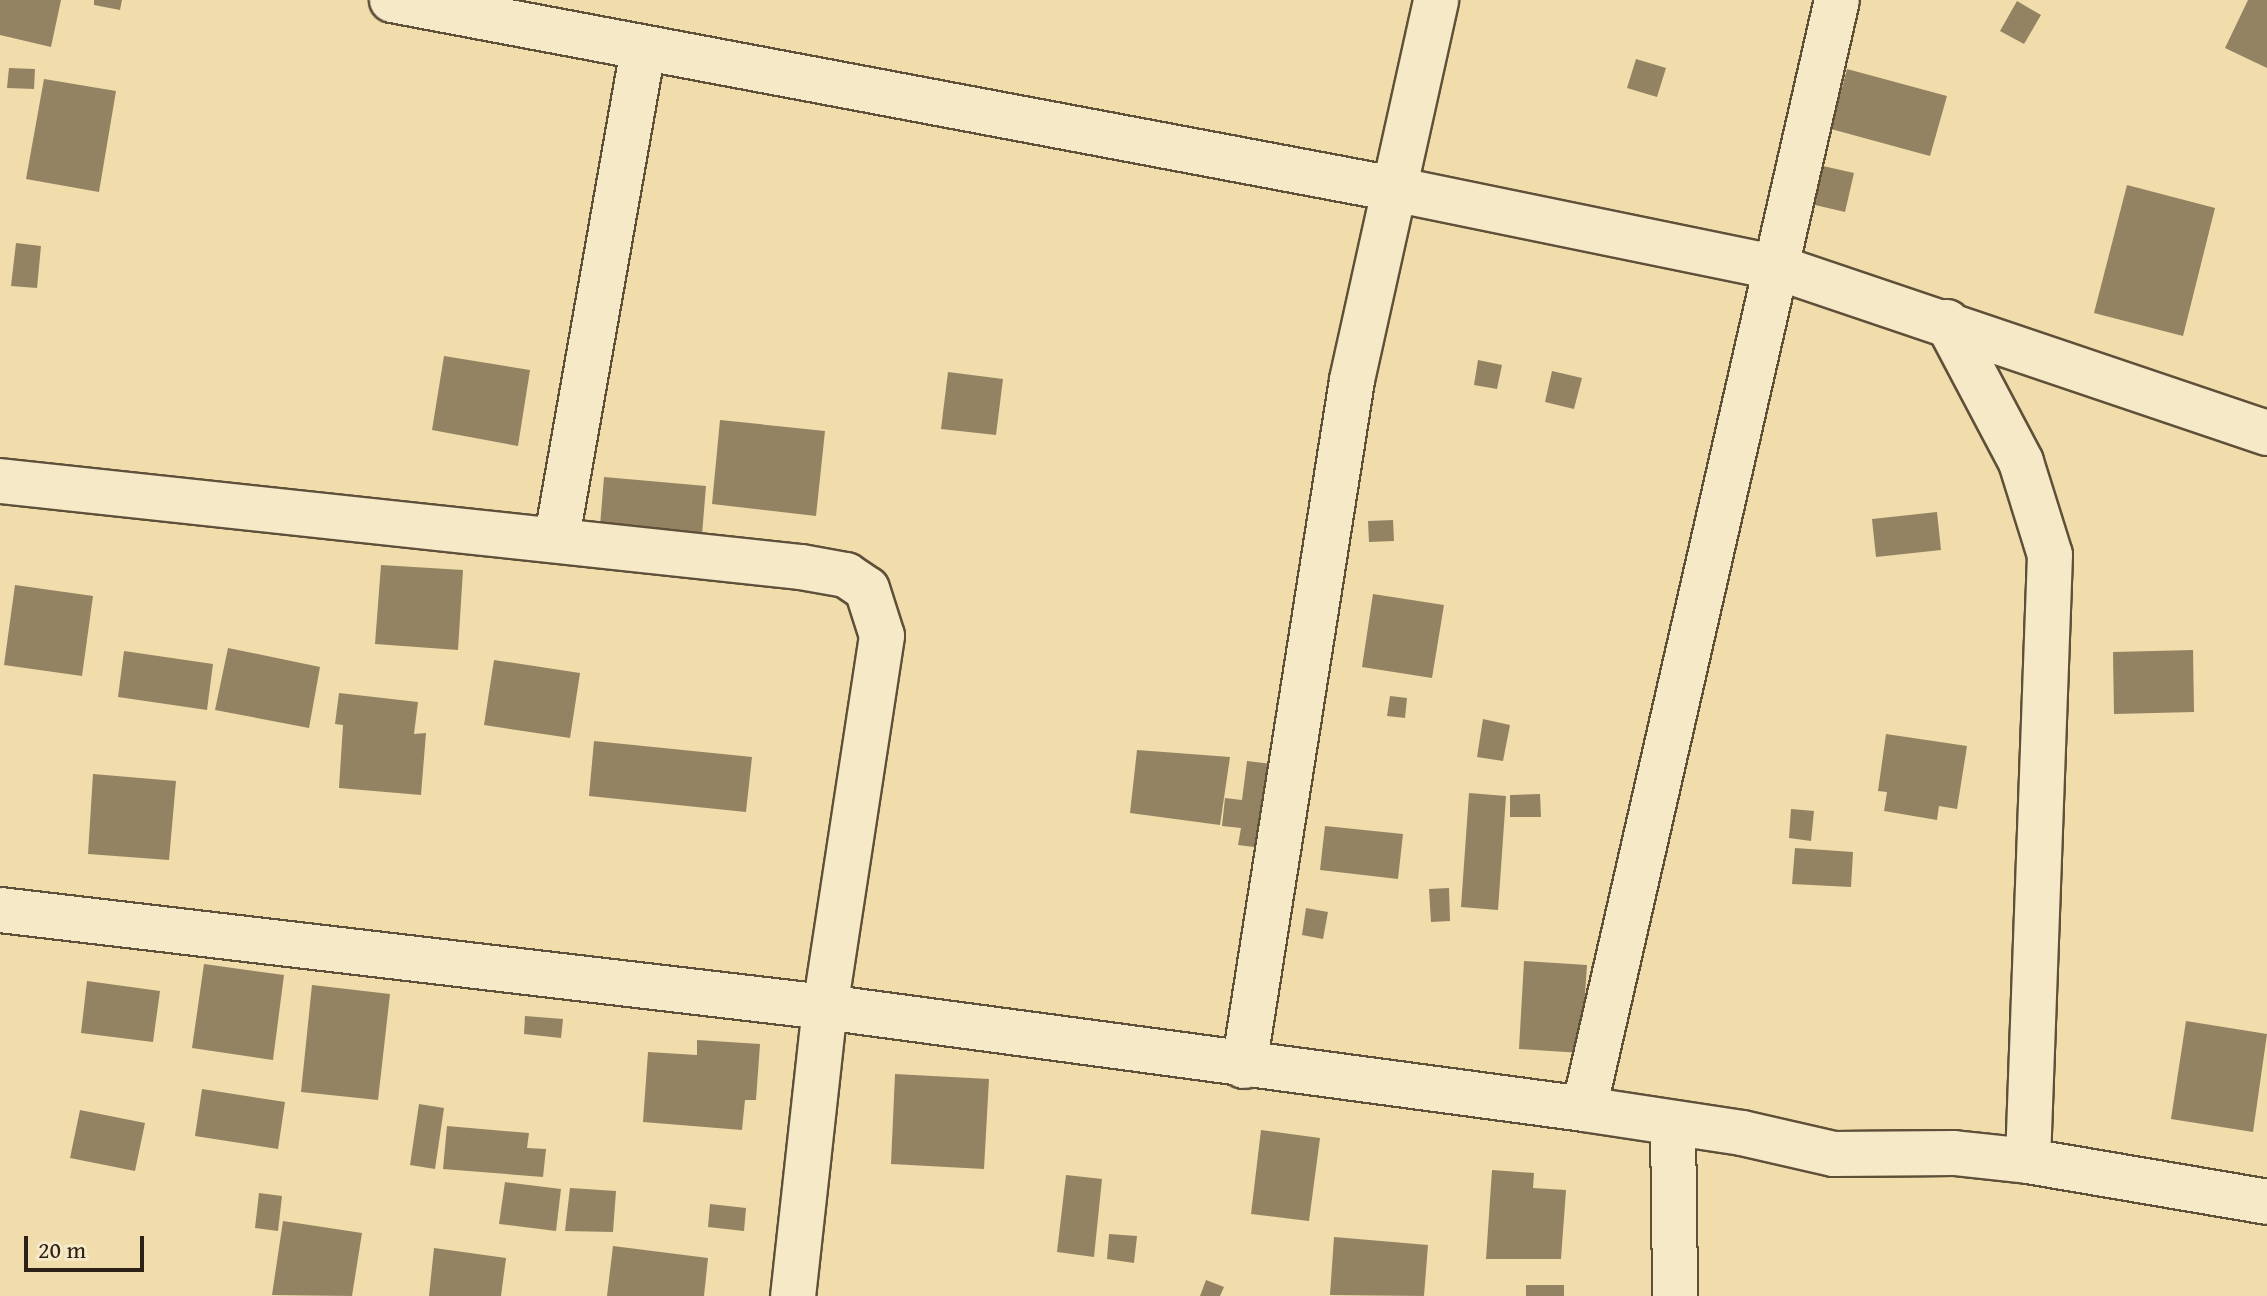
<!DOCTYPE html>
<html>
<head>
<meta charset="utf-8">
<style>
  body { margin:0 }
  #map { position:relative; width:2267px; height:1296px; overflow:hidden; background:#f1ddab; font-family:"Gentium Book Plus",serif }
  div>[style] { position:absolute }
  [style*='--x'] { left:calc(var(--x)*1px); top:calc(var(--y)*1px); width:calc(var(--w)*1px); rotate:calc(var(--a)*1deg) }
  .building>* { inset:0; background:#938363 }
  .roads { filter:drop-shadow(2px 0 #5f503a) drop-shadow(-2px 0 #5f503a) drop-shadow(0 2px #5f503a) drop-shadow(0 -2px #5f503a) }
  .minor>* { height:44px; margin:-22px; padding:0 22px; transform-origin:22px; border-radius:22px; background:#f6e9c8 }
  span { translate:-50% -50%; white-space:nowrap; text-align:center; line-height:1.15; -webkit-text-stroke:6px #f6e9c8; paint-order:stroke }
  .scale { position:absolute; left:24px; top:1236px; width:120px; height:36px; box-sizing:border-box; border:4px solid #2e2115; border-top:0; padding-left:10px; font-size:24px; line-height:28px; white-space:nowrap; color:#2e2115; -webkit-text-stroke:6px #f6e9c8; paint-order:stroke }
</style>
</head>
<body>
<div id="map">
  <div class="building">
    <div style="clip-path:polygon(0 0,61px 0,51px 47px,0 35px)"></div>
    <div style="clip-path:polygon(94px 0,122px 0,120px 10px,94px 5px)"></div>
    <div style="clip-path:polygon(2248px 0,2267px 0,2267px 68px,2225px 48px)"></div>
    <div style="clip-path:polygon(2017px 1px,2041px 15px,2024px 44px,2000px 31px)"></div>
    <div style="clip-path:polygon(1636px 59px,1666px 68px,1657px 97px,1627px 88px)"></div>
    <div style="clip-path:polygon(9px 68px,35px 69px,34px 89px,7px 88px)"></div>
    <div style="clip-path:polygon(1847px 69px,1947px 96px,1930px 156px,1831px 129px)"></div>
    <div style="clip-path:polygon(44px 79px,116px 91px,99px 192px,26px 179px)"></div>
    <div style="clip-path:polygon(1823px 166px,1854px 173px,1845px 212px,1815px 205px)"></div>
    <div style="clip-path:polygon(2127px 185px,2215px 208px,2183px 336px,2094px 313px)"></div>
    <div style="clip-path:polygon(16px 243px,41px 246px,37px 288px,11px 286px)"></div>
    <div style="clip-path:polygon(444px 356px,530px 370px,518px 446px,432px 430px)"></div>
    <div style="clip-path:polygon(1478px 360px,1502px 365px,1497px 389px,1474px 385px)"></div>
    <div style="clip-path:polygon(1552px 371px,1582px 378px,1574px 409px,1545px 402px)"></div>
    <div style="clip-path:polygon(948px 372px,1003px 379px,996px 435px,941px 429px)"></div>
    <div style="clip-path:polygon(720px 420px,825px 431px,816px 516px,712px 504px)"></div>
    <div style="clip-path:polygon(604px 477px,706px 486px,702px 535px,600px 526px)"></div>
    <div style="clip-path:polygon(1937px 512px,1941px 550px,1876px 557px,1872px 519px)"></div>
    <div style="clip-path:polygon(1393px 520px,1394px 541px,1369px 542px,1368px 521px)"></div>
    <div style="clip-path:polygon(381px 565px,463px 570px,458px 650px,375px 644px)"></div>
    <div style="clip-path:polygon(15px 585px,93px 596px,82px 676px,4px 665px)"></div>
    <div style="clip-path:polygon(1373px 594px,1444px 605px,1432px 678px,1362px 667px)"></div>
    <div style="clip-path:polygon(228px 648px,320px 667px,309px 728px,215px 710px)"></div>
    <div style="clip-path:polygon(2193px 650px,2194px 712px,2114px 714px,2113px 652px)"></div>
    <div style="clip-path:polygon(124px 651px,213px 664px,207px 710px,118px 697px)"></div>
    <div style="clip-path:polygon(494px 660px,580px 673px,570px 738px,484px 725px)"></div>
    <div style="clip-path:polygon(339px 693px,418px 702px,414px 734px,426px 733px,421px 795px,339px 788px,343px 725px,335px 724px)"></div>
    <div style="clip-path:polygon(1390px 696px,1407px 698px,1405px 718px,1387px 716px)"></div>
    <div style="clip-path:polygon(1483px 719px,1510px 725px,1503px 761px,1477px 757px)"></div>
    <div style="clip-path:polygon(1886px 734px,1967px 746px,1957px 809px,1939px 806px,1937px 820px,1884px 811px,1887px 792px,1878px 791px)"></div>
    <div style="clip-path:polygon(594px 741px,752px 757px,746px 812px,589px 796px)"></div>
    <div style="clip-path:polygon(1137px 750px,1230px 757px,1220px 825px,1130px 813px)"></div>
    <div style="clip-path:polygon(1247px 761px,1273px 764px,1262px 848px,1238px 845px,1241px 828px,1222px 826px,1225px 798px,1242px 800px)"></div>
    <div style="clip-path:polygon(93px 774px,176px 781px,169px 860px,88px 854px)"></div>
    <div style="clip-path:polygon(1469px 793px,1506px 796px,1498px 910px,1461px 907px)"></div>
    <div style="clip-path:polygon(1540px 794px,1541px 817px,1510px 817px,1510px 795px)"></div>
    <div style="clip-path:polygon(1791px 809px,1814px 811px,1811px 841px,1789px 838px)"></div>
    <div style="clip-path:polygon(1325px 826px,1403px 834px,1398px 879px,1320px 870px)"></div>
    <div style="clip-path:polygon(1795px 848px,1853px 852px,1851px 887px,1792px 884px)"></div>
    <div style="clip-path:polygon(1449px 888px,1450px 921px,1431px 922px,1429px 889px)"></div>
    <div style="clip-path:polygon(1306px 908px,1328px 912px,1323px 939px,1302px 935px)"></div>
    <div style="clip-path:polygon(1524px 961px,1587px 965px,1581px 1053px,1519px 1049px)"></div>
    <div style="clip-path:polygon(204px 964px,284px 975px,273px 1060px,192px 1048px)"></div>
    <div style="clip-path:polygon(87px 981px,160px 991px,153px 1042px,81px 1033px)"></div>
    <div style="clip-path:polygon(312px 985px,390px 994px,378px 1100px,301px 1092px)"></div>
    <div style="clip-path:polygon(525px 1016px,563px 1019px,561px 1038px,524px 1034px)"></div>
    <div style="clip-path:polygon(2186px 1021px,2267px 1034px,2253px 1132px,2171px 1119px)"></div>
    <div style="clip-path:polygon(697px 1040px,760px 1044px,756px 1100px,745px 1100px,742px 1130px,643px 1122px,648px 1052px,697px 1055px)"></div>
    <div style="clip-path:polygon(895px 1074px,989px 1079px,984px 1169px,891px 1164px)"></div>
    <div style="clip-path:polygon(202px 1089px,285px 1102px,278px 1149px,195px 1136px)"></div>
    <div style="clip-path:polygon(419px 1104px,444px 1108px,435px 1169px,410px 1165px)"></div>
    <div style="clip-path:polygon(80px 1110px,145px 1123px,135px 1171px,70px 1158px)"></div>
    <div style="clip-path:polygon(447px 1126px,529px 1133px,527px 1148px,546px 1149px,543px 1177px,443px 1169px)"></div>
    <div style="clip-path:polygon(1261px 1130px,1320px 1138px,1309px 1221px,1251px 1214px)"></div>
    <div style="clip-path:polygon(1492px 1170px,1534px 1173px,1533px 1188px,1566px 1190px,1561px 1259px,1486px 1259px)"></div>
    <div style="clip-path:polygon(1066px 1175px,1102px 1179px,1094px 1257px,1057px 1252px)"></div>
    <div style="clip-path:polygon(505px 1182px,561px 1189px,556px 1231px,499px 1224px)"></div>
    <div style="clip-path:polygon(570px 1188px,616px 1191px,613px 1232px,565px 1231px)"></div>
    <div style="clip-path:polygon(259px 1193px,282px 1196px,278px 1231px,255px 1228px)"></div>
    <div style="clip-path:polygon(710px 1204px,746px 1208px,744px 1231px,708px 1227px)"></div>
    <div style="clip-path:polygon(283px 1221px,362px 1233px,352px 1296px,272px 1295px)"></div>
    <div style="clip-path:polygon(1109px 1234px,1137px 1236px,1134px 1263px,1107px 1259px)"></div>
    <div style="clip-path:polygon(1334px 1237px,1428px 1245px,1424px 1296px,1330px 1295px)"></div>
    <div style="clip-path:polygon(613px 1246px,708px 1258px,704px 1296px,607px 1296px)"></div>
    <div style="clip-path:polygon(434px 1248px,506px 1258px,501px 1296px,429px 1296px)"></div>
    <div style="clip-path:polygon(1206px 1280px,1224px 1287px,1220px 1296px,1200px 1296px)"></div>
    <div style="clip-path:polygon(1526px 1285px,1564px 1285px,1564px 1296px,1526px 1296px)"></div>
  </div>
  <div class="roads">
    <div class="minor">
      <div style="--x:392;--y:0;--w:1020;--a:10.68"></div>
      <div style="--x:1394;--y:189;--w:393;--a:11.6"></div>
      <div style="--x:1779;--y:268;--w:515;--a:18.68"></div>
      <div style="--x:1947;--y:322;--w:158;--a:62.1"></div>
      <div style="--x:2021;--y:462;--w:97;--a:72.7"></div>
      <div style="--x:2050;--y:555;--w:606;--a:92.08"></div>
      <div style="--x:0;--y:481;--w:806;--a:6.13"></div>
      <div style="--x:801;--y:567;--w:46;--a:10.1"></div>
      <div style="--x:846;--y:575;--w:25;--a:34"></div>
      <div style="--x:867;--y:589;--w:49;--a:72.3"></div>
      <div style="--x:882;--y:636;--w:375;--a:98.7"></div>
      <div style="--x:825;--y:1007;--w:291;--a:96.3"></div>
      <div style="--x:557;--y:537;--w:494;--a:-80"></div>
      <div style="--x:0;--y:910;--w:831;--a:6.71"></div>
      <div style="--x:825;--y:1007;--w:766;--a:7.65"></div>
      <div style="--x:1584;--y:1109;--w:160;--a:8.6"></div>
      <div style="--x:1742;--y:1133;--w:94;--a:12.9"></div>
      <div style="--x:1834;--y:1154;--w:120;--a:-0.5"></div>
      <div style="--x:1954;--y:1153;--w:74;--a:6.2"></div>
      <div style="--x:2028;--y:1161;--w:242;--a:9.7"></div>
      <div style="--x:1244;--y:1066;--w:694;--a:-81.05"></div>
      <div style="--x:1352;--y:380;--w:389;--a:-77.5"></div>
      <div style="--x:1584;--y:1109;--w:1137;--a:-77.15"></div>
      <div style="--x:1673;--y:1124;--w:172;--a:89.3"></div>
    </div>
  </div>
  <div class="scale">20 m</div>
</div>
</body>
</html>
